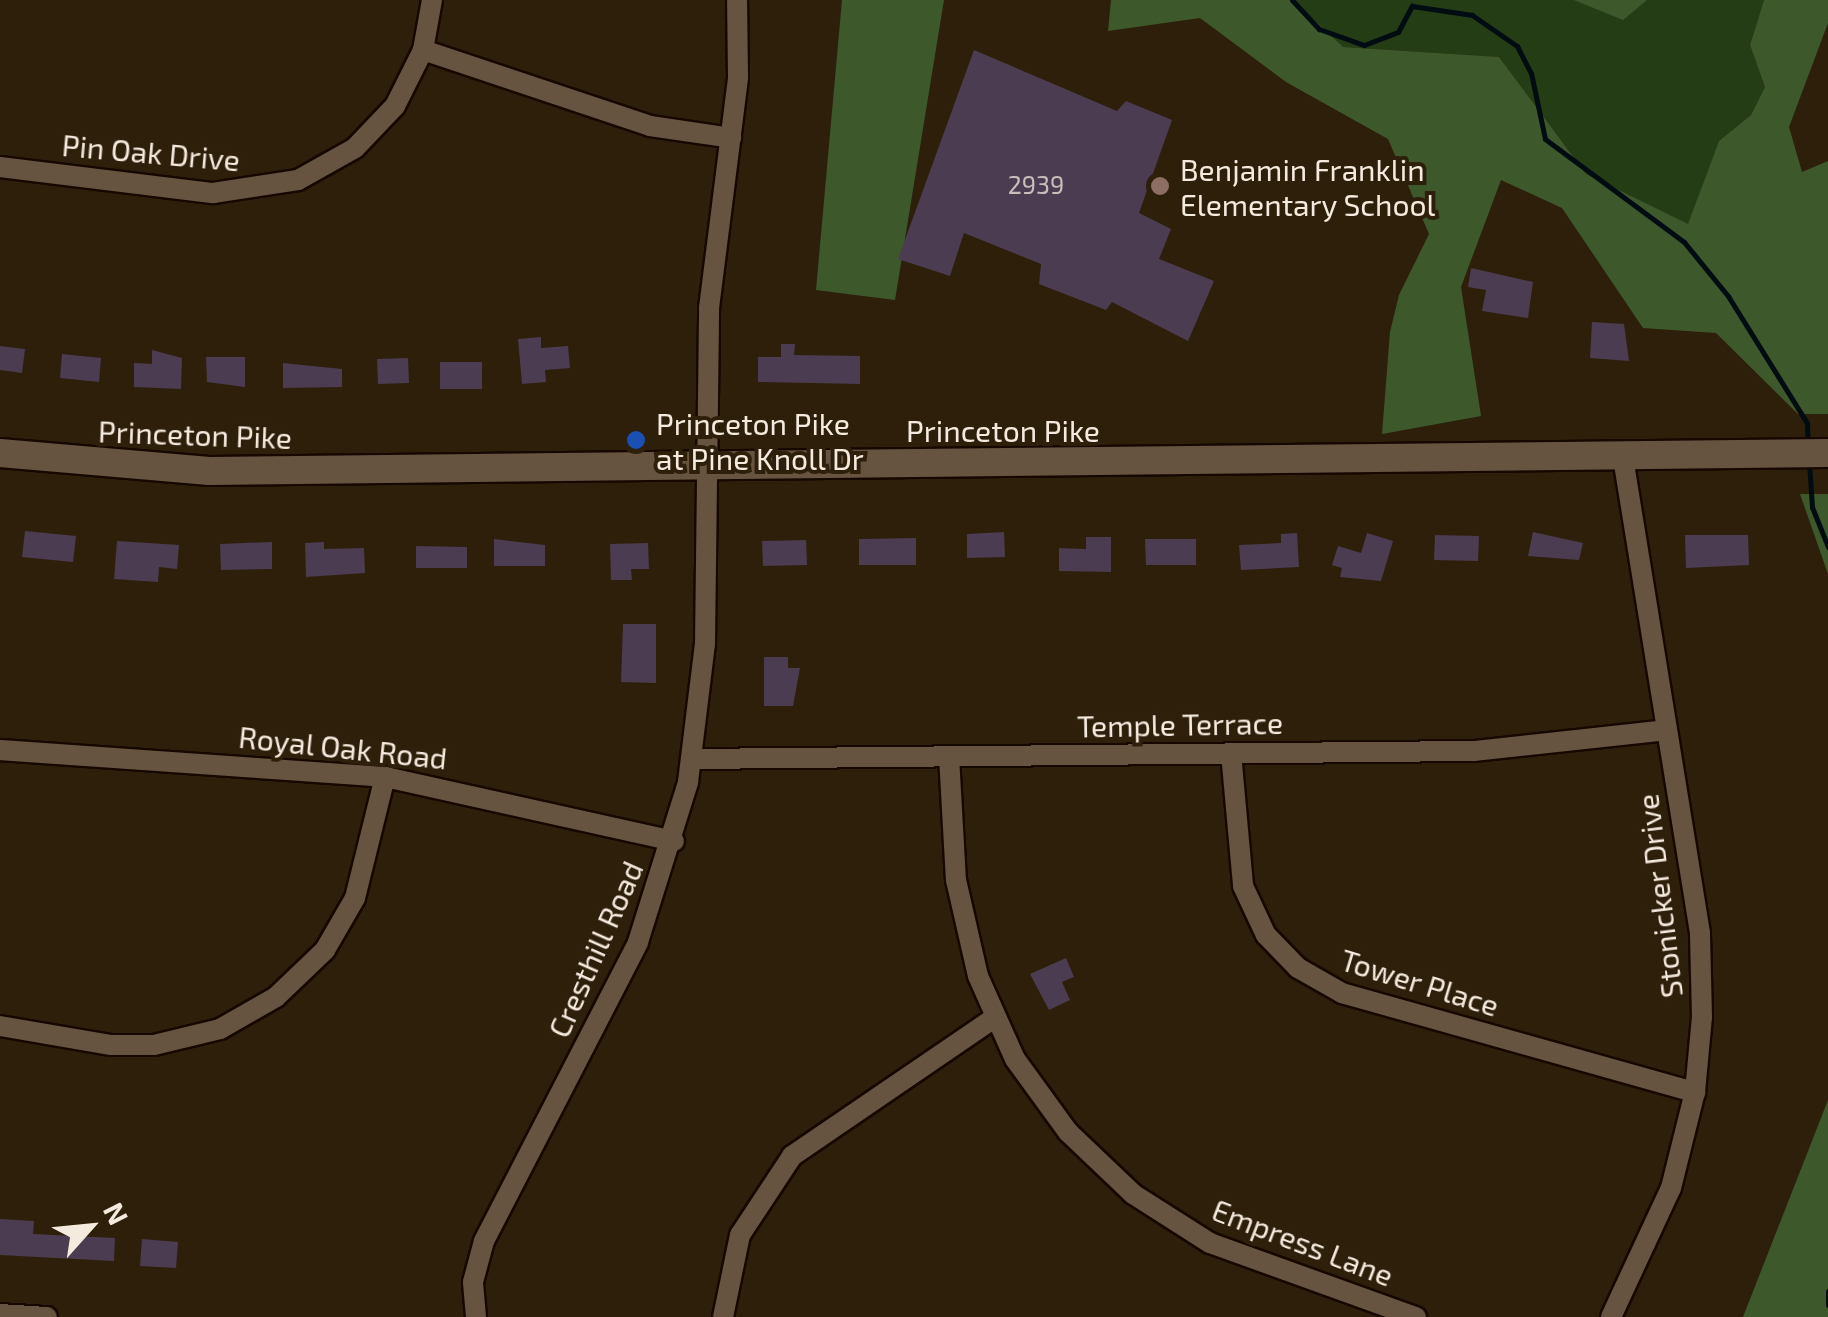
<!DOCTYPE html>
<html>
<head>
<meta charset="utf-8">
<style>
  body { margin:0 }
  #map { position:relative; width:1828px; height:1317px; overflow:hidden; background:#2e1f0b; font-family:"Exo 2",sans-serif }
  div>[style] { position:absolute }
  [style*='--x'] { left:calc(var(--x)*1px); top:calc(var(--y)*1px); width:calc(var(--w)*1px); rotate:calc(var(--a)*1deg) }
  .green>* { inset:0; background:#253d15 }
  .forest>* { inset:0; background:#3d592c }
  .stream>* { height:5px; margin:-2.5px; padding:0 2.5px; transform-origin:2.5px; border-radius:2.5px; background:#000b12 }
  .building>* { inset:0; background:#4b3c51 }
  .roads { filter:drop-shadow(2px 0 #160800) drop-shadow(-2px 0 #160800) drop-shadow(0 2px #160800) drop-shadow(0 -2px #160800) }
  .street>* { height:20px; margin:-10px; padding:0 10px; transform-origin:10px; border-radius:10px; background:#665440 }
  .secondary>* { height:28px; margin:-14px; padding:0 14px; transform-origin:14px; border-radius:14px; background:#665440 }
  .dots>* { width:28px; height:28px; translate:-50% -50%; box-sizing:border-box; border:5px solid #2e1f0b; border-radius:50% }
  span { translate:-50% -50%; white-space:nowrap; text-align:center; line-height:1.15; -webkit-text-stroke:8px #2e1f0b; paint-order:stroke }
  .number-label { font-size:25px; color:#cabebb }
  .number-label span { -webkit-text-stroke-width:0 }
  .street-label { font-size:30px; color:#f5eade }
  .poi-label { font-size:30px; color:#f5eade }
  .left { translate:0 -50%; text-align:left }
  .north { position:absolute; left:40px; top:1177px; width:100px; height:100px; -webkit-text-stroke:8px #2e1f0b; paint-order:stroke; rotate:63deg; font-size:28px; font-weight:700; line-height:40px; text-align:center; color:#f5eade }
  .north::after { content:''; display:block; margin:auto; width:35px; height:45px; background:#f5eade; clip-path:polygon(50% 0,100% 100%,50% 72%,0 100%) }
</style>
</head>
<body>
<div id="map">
  <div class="green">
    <div style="clip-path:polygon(1293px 0,1764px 0,1750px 45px,1765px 87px,1751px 115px,1719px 141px,1688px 225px,1586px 174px,1499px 57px,1342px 47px)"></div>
  </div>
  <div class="forest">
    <div style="clip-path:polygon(842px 0,944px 0,895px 300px,816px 290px)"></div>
    <div style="clip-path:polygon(1111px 0,1293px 0,1343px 47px,1499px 57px,1586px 174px,1688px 224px,1719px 141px,1751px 115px,1765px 87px,1750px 45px,1764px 0,1828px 0,1828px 23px,1789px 127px,1802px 172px,1828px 161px,1828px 414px,1798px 414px,1716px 333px,1643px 328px,1562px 208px,1501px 180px,1461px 287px,1481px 416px,1382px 434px,1390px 332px,1399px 295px,1429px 234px,1388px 139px,1286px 82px,1200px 18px,1108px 31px)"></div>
    <div style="clip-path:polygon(1574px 0,1647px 0,1623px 20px)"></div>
    <div style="clip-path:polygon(1800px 494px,1828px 494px,1828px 574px)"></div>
    <div style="clip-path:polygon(1828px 1100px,1828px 1317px,1743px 1317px)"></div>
  </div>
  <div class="stream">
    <div style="--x:1292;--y:0;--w:40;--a:47"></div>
    <div style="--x:1319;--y:29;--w:48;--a:19.6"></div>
    <div style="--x:1364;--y:45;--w:36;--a:-21"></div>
    <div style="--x:1398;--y:32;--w:30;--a:-62"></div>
    <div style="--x:1412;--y:6;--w:61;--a:8.5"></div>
    <div style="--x:1472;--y:15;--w:55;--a:34.6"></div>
    <div style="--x:1517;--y:46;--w:30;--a:63"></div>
    <div style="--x:1531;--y:73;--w:67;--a:78"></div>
    <div style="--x:1545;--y:139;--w:173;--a:36.5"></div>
    <div style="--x:1684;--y:242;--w:70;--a:50.8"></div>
    <div style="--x:1728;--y:296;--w:150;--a:58.1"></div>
    <div style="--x:1807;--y:423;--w:23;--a:88"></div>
    <div style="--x:1809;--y:462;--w:45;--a:86.2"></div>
    <div style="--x:1812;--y:507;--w:43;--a:68.2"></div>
    <div style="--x:1828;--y:1291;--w:14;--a:90"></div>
  </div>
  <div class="building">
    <div style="clip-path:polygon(974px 50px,1117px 111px,1126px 101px,1172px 120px,1139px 213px,1171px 229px,1159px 259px,1214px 281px,1188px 341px,1112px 302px,1106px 310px,1039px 284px,1041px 264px,964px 233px,950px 276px,898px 259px)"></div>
    <div style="clip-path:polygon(1471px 268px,1533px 282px,1528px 318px,1482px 311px,1486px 290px,1468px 287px)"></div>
    <div style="clip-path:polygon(1592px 322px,1624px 324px,1629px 361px,1590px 358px)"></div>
    <div style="clip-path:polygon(541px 337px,541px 348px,568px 346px,570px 368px,545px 370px,546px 382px,522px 384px,518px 339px)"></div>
    <div style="clip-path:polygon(781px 344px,795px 344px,794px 355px,860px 356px,860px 384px,758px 382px,758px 357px,781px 357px)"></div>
    <div style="clip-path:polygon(0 346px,25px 349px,22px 373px,0 370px)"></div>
    <div style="clip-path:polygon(152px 350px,182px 358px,181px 389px,134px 387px,134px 363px,152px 364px)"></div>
    <div style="clip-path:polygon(62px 354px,101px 358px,99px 382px,60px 378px)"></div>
    <div style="clip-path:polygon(206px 357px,245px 357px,245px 387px,207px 382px)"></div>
    <div style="clip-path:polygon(408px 358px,409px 383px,378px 384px,377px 359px)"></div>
    <div style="clip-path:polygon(440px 362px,482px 362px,482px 389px,440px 389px)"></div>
    <div style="clip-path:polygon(283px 363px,342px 369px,342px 387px,283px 388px)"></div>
    <div style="clip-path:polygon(25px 531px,76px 536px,73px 562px,22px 557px)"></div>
    <div style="clip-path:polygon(1004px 532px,1005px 557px,967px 558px,967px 534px)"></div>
    <div style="clip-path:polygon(1533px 532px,1583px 543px,1579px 560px,1528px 556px)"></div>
    <div style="clip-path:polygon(1297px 533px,1299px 567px,1241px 570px,1239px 545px,1281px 543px,1281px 534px)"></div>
    <div style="clip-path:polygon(1367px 533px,1393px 541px,1381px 581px,1340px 577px,1342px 568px,1332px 565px,1338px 546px,1361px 553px)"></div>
    <div style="clip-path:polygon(1435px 535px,1479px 536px,1478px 561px,1434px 560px)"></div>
    <div style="clip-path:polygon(1685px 535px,1748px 535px,1749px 565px,1686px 568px)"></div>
    <div style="clip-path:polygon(1086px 537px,1111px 537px,1111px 572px,1059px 571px,1059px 548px,1086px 549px)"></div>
    <div style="clip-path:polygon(916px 538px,916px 565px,859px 565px,859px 539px)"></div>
    <div style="clip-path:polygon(494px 539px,545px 545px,545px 566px,494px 566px)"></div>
    <div style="clip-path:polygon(1145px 539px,1196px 539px,1196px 565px,1146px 565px)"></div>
    <div style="clip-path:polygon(806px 540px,807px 565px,763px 566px,762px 541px)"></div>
    <div style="clip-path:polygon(117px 541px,179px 545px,177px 569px,159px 567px,158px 582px,114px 579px)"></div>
    <div style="clip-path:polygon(272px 542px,272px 569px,221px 570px,220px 544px)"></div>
    <div style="clip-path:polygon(324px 542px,324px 549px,364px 548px,365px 573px,306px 577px,305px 543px)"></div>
    <div style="clip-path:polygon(648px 543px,649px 569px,631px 569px,632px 580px,611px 580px,610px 544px)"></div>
    <div style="clip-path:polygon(416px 546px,467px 547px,467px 568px,416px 568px)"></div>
    <div style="clip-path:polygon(623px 624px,656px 624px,656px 683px,621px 682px)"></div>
    <div style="clip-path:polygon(764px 657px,788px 657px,788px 668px,800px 668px,793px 706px,764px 706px)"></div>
    <div style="clip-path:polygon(1066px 958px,1074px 977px,1062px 982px,1070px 1000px,1049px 1010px,1030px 974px)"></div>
    <div style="clip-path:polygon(0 1219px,34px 1221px,33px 1234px,115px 1238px,114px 1261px,0 1255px)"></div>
    <div style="clip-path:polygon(142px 1239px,178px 1242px,176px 1268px,140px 1266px)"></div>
  </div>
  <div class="roads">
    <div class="street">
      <div style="--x:423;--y:50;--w:239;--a:18.5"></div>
      <div style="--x:650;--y:126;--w:82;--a:8.4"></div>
      <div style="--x:0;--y:167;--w:215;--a:7"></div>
      <div style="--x:213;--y:193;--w:86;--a:-8.7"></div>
      <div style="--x:298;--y:180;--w:65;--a:-29.3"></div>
      <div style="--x:355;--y:148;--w:58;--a:-46.4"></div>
      <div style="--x:395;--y:106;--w:63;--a:-63.4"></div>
      <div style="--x:423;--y:50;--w:51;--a:-79.8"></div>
      <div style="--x:0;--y:750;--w:386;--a:4"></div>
      <div style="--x:385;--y:777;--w:296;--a:12.5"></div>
      <div style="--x:1231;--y:753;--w:134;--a:84.8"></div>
      <div style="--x:1243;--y:886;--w:54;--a:64.9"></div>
      <div style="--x:1266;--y:935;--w:46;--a:45.9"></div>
      <div style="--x:1298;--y:968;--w:51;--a:29.6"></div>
      <div style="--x:1342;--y:993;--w:367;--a:15.7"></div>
      <div style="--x:949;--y:756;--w:124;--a:86.8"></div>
      <div style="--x:956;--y:880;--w:98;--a:77.1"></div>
      <div style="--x:978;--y:976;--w:91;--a:66"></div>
      <div style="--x:1015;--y:1059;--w:90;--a:54"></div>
      <div style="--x:1068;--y:1132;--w:90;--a:43.6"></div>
      <div style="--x:1133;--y:1194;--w:91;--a:32.5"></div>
      <div style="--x:1210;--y:1243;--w:219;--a:19.8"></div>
      <div style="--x:692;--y:759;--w:782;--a:-0.59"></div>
      <div style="--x:1474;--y:751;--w:194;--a:-6.2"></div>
      <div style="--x:0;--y:1026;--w:113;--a:9.7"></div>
      <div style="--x:111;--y:1045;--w:43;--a:0"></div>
      <div style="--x:154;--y:1045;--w:68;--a:-13.6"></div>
      <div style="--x:220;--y:1029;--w:64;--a:-29.7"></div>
      <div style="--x:276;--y:997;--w:68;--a:-43.8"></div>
      <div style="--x:325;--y:950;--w:60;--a:-60"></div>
      <div style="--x:355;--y:898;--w:125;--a:-76.1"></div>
      <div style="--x:0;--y:1314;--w:47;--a:3.7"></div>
      <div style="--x:476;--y:1317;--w:35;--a:-95"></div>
      <div style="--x:473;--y:1282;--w:42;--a:-75"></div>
      <div style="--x:484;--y:1241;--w:336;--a:-62.7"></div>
      <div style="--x:638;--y:942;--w:168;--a:-72.6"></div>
      <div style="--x:688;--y:782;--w:139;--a:-83"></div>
      <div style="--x:705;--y:644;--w:336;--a:-89.3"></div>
      <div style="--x:709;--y:308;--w:233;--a:-82.8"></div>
      <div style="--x:738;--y:77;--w:77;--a:-90.7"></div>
      <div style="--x:723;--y:1317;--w:84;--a:-78.3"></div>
      <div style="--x:740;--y:1235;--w:95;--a:-56.6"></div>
      <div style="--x:792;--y:1156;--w:245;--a:-34.3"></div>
      <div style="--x:1611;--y:1317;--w:142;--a:-65.1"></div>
      <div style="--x:1671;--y:1188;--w:99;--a:-76"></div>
      <div style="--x:1695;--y:1092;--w:75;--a:-84.7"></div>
      <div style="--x:1702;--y:1017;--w:84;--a:-91.4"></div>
      <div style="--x:1700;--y:933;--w:483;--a:-99.2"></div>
    </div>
    <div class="secondary">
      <div style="--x:0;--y:453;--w:210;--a:4.9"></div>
      <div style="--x:209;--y:471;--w:1619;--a:-0.64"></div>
    </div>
  </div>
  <div class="dots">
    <div style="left:1160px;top:186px;background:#8d6e63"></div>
    <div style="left:636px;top:440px;background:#1a4fb4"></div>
  </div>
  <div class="number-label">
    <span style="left:1036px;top:184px">2939</span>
  </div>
  <div class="street-label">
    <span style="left:151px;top:152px;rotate:5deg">Pin Oak Drive</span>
    <span style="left:1003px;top:430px">Princeton Pike</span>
    <span style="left:195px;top:434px;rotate:2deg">Princeton Pike</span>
    <span style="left:1180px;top:724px;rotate:-1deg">Temple Terrace</span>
    <span style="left:343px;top:747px;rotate:6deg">Royal Oak Road</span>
    <span style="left:1659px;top:896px;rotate:-97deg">Stonicker Drive</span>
    <span style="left:595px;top:949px;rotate:-66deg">Cresthill Road</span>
    <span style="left:1420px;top:982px;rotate:17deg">Tower Place</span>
    <span style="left:1303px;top:1242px;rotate:21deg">Empress Lane</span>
  </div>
  <div class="poi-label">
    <span class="left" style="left:1180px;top:186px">Benjamin Franklin<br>Elementary School</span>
    <span class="left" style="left:656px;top:440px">Princeton Pike<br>at Pine Knoll Dr</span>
  </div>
  <div class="north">N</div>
</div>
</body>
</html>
